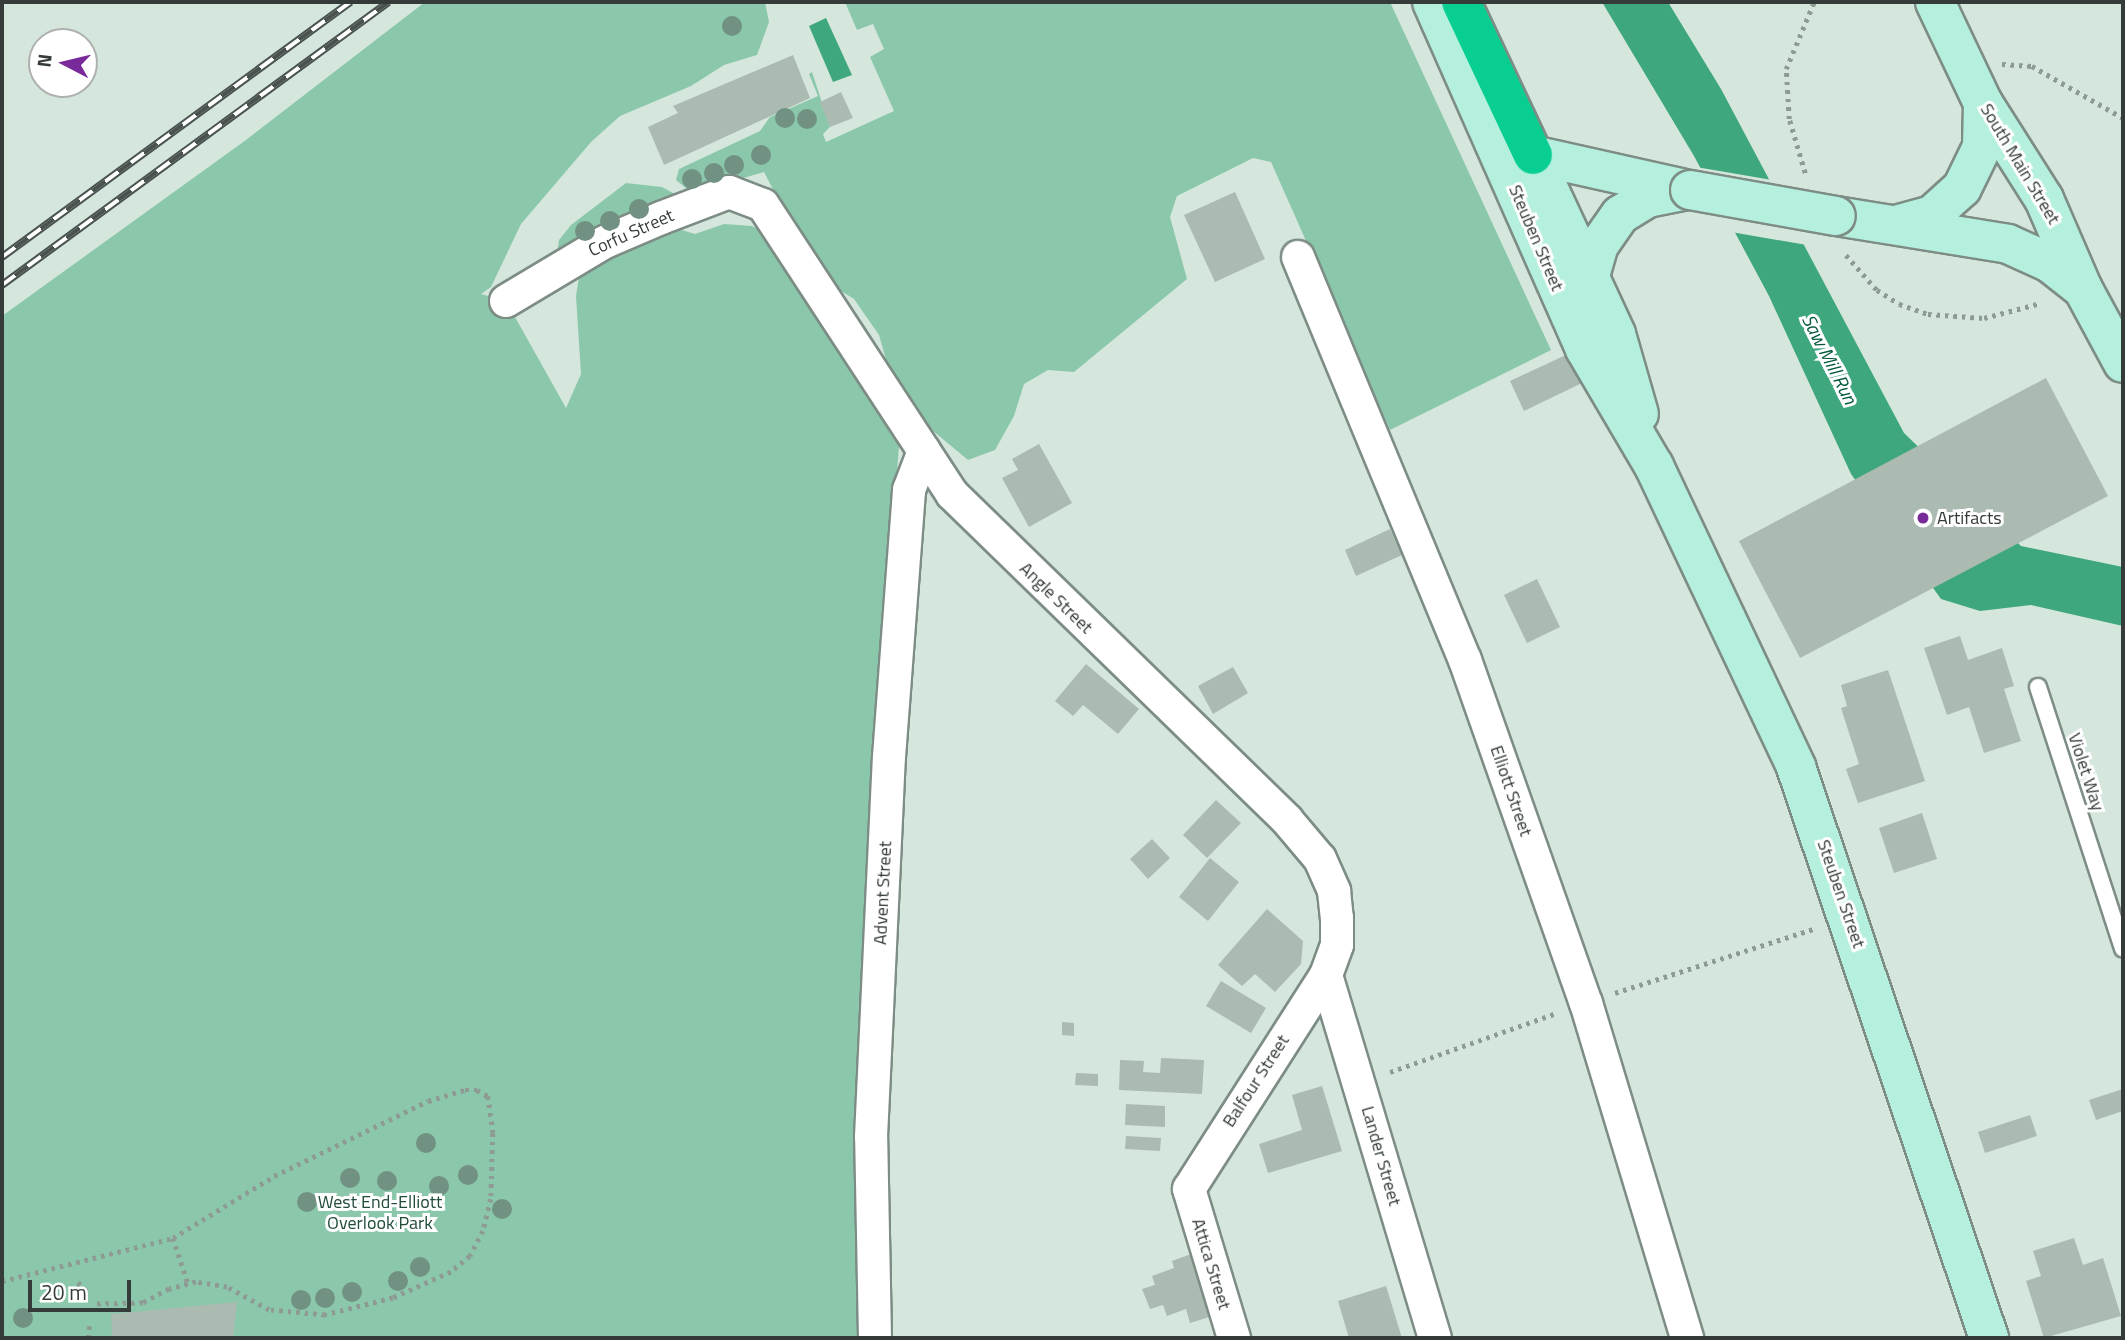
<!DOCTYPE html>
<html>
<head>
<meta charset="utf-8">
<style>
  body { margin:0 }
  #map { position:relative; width:2125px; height:1340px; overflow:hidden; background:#d5e6dd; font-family:"Titillium Web",sans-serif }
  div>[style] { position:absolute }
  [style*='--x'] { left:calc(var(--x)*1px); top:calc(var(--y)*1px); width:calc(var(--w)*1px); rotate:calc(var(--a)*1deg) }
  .green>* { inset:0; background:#8bc8ab }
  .water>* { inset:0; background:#3fa77d }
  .pier>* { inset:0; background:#d5e6dd }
  .building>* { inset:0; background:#abbbb2 }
  .path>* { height:4.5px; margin-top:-2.25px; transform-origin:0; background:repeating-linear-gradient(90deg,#8e9b94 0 3.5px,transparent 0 8.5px) }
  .roads { filter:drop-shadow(2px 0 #7d8d85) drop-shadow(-2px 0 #7d8d85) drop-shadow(0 2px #7d8d85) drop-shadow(0 -2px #7d8d85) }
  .lane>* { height:16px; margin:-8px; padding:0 8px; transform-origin:8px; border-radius:8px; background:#fff }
  .street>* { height:32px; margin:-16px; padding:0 16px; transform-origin:16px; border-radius:16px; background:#fff }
  .secondary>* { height:38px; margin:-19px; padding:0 19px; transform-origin:19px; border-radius:19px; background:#b5f0de }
  .highway>* { height:38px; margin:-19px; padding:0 19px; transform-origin:19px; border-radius:19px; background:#08ce91 }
  .rail>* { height:8px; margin-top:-4px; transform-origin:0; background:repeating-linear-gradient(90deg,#fff 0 16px,#49524e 0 32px); box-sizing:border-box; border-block:2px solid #49524e }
  .bridges { filter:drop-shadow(2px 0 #7d8d85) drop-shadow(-2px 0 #7d8d85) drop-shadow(0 2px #7d8d85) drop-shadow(0 -2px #7d8d85) }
  .secondary-bridge>* { height:38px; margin:-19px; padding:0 19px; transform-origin:19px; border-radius:19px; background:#b5f0de }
  .trees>* { width:20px; height:20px; margin:-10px; border-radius:50%; background:#719182 }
  .dots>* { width:19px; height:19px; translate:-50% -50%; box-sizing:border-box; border:4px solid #fff; border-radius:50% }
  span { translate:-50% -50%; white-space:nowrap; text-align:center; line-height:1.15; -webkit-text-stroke:6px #fff; paint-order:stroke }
  .street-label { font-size:18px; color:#343b38 }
  .poi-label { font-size:18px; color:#343b38 }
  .left { translate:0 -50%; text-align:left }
  .park-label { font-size:18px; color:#204b38 }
  .water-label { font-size:19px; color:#02593c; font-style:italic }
  .frame { position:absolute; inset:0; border:4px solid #343b38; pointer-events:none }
  .north { position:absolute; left:28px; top:28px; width:70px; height:70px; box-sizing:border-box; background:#fff; border:2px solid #aeb1af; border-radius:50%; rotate:277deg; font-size:19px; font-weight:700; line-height:28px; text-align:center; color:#343b38 }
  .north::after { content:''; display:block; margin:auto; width:24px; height:32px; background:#782a9b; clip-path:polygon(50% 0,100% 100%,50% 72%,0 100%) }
  .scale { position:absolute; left:28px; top:1280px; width:103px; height:32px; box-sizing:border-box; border:4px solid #343b38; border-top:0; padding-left:9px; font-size:21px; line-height:24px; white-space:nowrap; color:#343b38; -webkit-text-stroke:5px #fff; paint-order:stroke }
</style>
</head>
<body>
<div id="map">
  <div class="green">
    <div style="clip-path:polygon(425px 2px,765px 2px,769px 22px,757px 55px,724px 65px,691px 86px,620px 116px,591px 142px,521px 224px,491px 287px,481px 294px,506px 301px,566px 408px,581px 374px,576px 296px,579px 277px,592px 261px,665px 225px,695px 234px,724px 224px,752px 226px,765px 233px,900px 432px,868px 865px,865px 1338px,2px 1338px,2px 316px,246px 140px)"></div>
    <div style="clip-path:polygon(845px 2px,1390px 2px,1551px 350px,1390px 430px,1271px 162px,1253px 158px,1177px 196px,1170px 217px,1187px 279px,1074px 372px,1048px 370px,1024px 384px,1014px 416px,995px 450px,968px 460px,926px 425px,889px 370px,879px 335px,854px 299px,830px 284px,801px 243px,764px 172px,692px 193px,676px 180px,679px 169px,760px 131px,770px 117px,818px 96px,809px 74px,812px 72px,830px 127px,823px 134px,826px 142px,894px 111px,870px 57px,884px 49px,873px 24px,857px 30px)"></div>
    <div style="clip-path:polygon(626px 183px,662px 187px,682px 198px,557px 254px,559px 240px,571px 225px)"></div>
  </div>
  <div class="water">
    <div style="clip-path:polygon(1602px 2px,1668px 2px,1721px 89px,1904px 433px,2021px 546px,2123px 567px,2123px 626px,2031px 605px,1980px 611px,1941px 599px,1851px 474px,1769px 296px,1694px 156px)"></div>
    <div style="clip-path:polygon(826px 18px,852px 75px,833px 82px,809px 26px)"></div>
  </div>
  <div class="pier">
    <div style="clip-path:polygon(1696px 167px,1772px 180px,1807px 245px,1731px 232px)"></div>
  </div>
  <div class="building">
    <div style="clip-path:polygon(793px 55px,810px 98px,664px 165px,648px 127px,678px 113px,673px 106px)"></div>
    <div style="clip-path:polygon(841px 92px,853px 118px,830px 127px,820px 102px)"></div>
    <div style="clip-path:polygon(1235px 192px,1265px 259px,1215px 282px,1184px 215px)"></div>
    <div style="clip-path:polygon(1568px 354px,1582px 383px,1524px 411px,1510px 381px)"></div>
    <div style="clip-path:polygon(2046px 378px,2108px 496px,1800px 658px,1739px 541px)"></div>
    <div style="clip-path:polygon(1039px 444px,1072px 503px,1029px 527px,1002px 478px,1018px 470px,1012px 459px)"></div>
    <div style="clip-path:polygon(1390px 529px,1402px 555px,1356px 576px,1345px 550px)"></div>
    <div style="clip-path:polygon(1537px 579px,1560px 627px,1527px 643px,1504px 595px)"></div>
    <div style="clip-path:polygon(1960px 636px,1968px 660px,2002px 648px,2014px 686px,2004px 689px,2021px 741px,1984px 753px,1969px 707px,1947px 715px,1924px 648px)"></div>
    <div style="clip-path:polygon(1086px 664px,1139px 709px,1118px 734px,1083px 705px,1073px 716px,1055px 701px)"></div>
    <div style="clip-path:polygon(1233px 667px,1248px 693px,1213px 714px,1198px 686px)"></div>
    <div style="clip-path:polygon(1888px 670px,1925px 781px,1858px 803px,1846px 769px,1859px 764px,1841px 708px,1847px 706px,1841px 685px)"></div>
    <div style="clip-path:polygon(1216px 800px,1241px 823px,1207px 858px,1183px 835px)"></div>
    <div style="clip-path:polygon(1922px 813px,1937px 859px,1894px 873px,1879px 828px)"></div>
    <div style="clip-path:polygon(1152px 839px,1170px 858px,1148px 879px,1130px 859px)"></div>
    <div style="clip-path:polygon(1210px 858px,1239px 882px,1208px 921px,1179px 897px)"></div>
    <div style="clip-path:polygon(1267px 909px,1303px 941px,1301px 964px,1275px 992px,1255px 974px,1242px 986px,1218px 965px)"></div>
    <div style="clip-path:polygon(1221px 981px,1266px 1008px,1251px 1033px,1206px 1006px)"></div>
    <div style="clip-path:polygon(1062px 1022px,1074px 1023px,1074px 1036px,1062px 1035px)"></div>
    <div style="clip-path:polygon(1161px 1058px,1204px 1060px,1202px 1094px,1119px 1090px,1120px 1060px,1144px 1061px,1143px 1072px,1160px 1073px)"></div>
    <div style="clip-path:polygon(1076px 1073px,1098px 1074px,1098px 1086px,1075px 1085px)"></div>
    <div style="clip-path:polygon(1322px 1086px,1342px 1151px,1268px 1173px,1259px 1144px,1302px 1130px,1292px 1095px)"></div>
    <div style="clip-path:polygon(2123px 1089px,2123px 1111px,2096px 1120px,2089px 1100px)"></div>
    <div style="clip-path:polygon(1126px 1104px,1165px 1106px,1165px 1127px,1125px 1125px)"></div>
    <div style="clip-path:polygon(2030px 1115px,2037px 1136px,1985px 1153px,1978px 1132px)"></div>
    <div style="clip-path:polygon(1126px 1136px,1161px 1138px,1160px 1151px,1125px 1149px)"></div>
    <div style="clip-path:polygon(2074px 1238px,2083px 1265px,2103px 1258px,2121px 1316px,2044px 1338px,2026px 1281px,2041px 1276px,2033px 1251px)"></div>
    <div style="clip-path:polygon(1194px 1253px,1216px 1315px,1190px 1323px,1186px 1309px,1167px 1316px,1163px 1305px,1150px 1309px,1142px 1289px,1155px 1285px,1152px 1276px,1174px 1268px,1172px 1261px)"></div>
    <div style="clip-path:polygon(1386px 1286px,1402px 1338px,1349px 1338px,1338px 1301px)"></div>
    <div style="clip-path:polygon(237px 1302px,233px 1338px,112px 1338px,111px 1314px)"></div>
  </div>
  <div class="path">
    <div style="--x:2002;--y:64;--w:30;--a:4"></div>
    <div style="--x:2032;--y:66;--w:105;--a:29.7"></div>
    <div style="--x:1805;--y:173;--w:56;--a:-106.5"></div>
    <div style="--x:1789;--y:119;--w:50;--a:-93.4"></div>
    <div style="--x:1786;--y:69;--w:73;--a:-67.3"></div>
    <div style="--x:1846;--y:255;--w:47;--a:48.5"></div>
    <div style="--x:1877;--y:290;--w:26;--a:32"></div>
    <div style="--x:1899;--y:304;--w:31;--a:19"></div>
    <div style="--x:1928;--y:314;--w:56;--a:4.1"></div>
    <div style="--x:1984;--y:318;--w:59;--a:-14.7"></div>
    <div style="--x:1615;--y:993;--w:208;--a:-17.9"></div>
    <div style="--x:1390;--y:1072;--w:177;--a:-19.5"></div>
    <div style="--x:173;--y:1238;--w:47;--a:71.6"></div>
    <div style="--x:2;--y:1281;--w:176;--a:-14.1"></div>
    <div style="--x:173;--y:1238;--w:119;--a:-31.5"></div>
    <div style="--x:274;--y:1176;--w:171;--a:-26"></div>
    <div style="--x:428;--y:1101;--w:39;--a:-17"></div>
    <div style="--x:465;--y:1090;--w:12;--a:0"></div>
    <div style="--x:477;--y:1090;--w:13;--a:29"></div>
    <div style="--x:488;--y:1096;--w:37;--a:82"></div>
    <div style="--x:493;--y:1133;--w:66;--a:91.7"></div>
    <div style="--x:491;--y:1199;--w:33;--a:104"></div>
    <div style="--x:483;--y:1231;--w:28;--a:117"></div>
    <div style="--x:470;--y:1256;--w:25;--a:140"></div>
    <div style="--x:451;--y:1272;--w:64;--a:155.9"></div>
    <div style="--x:393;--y:1298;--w:70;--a:166"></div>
    <div style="--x:325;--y:1315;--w:56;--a:-174.9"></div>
    <div style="--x:269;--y:1310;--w:48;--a:-151.3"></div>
    <div style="--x:227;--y:1287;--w:31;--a:-171"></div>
    <div style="--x:196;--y:1282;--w:28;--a:165"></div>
    <div style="--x:169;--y:1289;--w:30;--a:152"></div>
    <div style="--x:143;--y:1303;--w:49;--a:178.8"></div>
    <div style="--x:78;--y:1282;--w:16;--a:45"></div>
    <div style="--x:88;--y:1338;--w:16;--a:-83"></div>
  </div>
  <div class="roads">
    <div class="lane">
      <div style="--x:2038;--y:687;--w:275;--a:72"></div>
    </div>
    <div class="street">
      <div style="--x:1298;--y:257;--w:436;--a:67.5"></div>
      <div style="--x:1465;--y:660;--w:364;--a:70.6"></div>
      <div style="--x:1586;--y:1003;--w:350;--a:73.2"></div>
      <div style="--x:506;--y:301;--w:115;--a:-30.8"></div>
      <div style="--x:605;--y:242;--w:61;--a:-23.2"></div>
      <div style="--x:661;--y:218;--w:73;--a:-20.9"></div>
      <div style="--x:729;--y:192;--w:36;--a:21"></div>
      <div style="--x:763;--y:205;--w:345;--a:56.8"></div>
      <div style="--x:952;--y:494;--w:467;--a:44.2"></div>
      <div style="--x:1287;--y:820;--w:51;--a:49.8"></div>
      <div style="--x:1320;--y:859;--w:35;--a:66"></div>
      <div style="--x:1334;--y:891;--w:27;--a:84"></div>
      <div style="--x:1337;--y:918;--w:27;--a:90"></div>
      <div style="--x:1337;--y:945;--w:32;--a:110"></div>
      <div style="--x:1326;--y:975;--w:254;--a:122.6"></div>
      <div style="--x:1189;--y:1189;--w:156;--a:73.2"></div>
      <div style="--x:1326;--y:975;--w:379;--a:73.3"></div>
      <div style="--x:875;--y:1338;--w:201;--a:-91.1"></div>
      <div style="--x:871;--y:1137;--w:380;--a:-87.3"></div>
      <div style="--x:889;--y:757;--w:268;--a:-85.7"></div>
      <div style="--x:909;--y:490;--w:42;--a:-69"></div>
    </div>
    <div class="secondary">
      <div style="--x:1432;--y:2;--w:379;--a:66.2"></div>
      <div style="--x:1585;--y:349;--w:136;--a:59.5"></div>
      <div style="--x:1654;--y:466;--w:333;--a:64.7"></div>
      <div style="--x:1796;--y:767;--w:603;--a:71.32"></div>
      <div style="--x:1935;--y:2;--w:112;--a:64.6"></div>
      <div style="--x:1983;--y:103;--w:114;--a:57.6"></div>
      <div style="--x:2044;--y:199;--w:98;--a:66.6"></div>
      <div style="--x:2083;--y:289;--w:84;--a:61.6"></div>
      <div style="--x:1515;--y:151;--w:179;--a:12.6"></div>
      <div style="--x:1533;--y:155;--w:197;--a:65.1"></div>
      <div style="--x:1616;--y:334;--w:83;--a:74"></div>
      <div style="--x:1836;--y:216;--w:174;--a:9.2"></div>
      <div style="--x:2008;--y:244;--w:46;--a:24.3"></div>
      <div style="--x:2050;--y:263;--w:42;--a:38.2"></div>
      <div style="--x:1899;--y:224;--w:34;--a:-15"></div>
      <div style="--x:1932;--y:215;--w:40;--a:-42"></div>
      <div style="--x:1962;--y:188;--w:46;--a:-64"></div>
      <div style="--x:1982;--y:147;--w:44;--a:-88.7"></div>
      <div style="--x:1590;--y:276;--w:32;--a:-74"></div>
      <div style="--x:1599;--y:245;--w:37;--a:-55"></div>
      <div style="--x:1620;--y:215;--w:32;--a:-32"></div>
      <div style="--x:1647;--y:198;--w:37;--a:-11"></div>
    </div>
    <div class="highway">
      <div style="--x:1461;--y:2;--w:169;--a:64.8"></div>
    </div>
  </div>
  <div class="rail">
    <div style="--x:2;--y:257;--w:432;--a:-36.2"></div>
    <div style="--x:2;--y:285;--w:479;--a:-36.2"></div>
  </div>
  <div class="bridges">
    <div class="secondary-bridge">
      <div style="--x:1690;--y:190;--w:148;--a:10.1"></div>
    </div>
  </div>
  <div class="trees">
    <div style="left:732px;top:26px"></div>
    <div style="left:785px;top:118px"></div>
    <div style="left:807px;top:119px"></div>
    <div style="left:761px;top:155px"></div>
    <div style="left:734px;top:165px"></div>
    <div style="left:714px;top:173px"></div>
    <div style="left:692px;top:179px"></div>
    <div style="left:639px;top:209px"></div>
    <div style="left:610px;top:221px"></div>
    <div style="left:585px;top:231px"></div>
    <div style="left:426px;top:1143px"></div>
    <div style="left:468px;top:1175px"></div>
    <div style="left:350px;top:1178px"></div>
    <div style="left:387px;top:1181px"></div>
    <div style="left:439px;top:1186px"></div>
    <div style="left:307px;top:1202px"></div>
    <div style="left:502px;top:1209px"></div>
    <div style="left:420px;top:1267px"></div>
    <div style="left:398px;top:1281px"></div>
    <div style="left:352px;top:1292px"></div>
    <div style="left:325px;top:1298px"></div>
    <div style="left:301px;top:1300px"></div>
    <div style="left:23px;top:1318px"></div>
  </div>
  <div class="dots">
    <div style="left:1923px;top:518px;background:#782a9b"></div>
  </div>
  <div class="street-label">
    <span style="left:2020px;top:164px;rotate:59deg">South Main Street</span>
    <span style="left:631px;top:233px;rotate:-24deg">Corfu Street</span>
    <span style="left:1536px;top:238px;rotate:67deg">Steuben Street</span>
    <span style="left:1056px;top:598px;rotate:44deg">Angle Street</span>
    <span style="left:2086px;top:772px;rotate:72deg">Violet Way</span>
    <span style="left:1511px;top:791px;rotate:71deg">Elliott Street</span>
    <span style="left:883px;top:893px;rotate:-87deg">Advent Street</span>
    <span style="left:1841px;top:894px;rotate:71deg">Steuben Street</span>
    <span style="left:1256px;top:1081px;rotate:-57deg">Balfour Street</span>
    <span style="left:1381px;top:1156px;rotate:74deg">Lander Street</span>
    <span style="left:1211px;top:1264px;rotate:73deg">Attica Street</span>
  </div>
  <div class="poi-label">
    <span class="left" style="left:1937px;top:518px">Artifacts</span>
  </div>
  <div class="park-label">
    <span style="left:380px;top:1213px">West End-Elliott<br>Overlook Park</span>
  </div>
  <div class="water-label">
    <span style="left:1830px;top:359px;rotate:63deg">Saw Mill Run</span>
  </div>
  <div class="frame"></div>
  <div class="north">N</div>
  <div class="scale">20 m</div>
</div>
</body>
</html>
